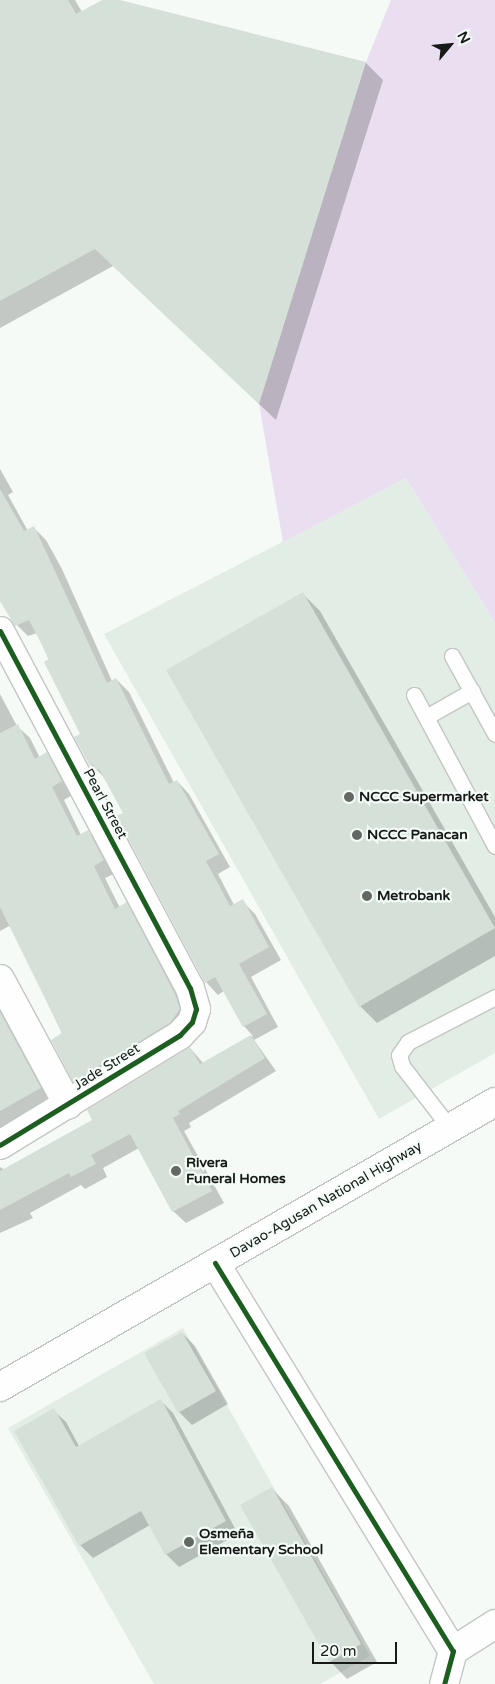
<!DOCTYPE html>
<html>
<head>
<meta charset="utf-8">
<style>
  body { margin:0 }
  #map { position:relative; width:495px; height:1684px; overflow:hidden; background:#f5faf7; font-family:"Varela Round",sans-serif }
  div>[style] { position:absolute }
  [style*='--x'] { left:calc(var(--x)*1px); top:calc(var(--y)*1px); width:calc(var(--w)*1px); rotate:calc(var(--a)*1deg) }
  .built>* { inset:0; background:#e2ede5 }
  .green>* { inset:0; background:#eadff0 }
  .shadow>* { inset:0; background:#0003 }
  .building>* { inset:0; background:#d5e0d9 }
  .roads { filter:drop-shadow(1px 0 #c3c6c4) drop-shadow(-1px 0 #c3c6c4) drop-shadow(0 1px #c3c6c4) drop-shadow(0 -1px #c3c6c4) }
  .service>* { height:15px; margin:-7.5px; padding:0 7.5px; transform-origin:7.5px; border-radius:7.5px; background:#fefefe }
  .minor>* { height:28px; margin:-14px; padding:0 14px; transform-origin:14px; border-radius:14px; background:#fefefe }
  .primary>* { height:28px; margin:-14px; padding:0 14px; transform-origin:14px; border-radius:14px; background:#fefefe }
  .cycleway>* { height:5px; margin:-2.5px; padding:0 2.5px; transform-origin:2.5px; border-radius:2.5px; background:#1b5e20 }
  .dots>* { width:14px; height:14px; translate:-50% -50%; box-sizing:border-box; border:2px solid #f3fcf6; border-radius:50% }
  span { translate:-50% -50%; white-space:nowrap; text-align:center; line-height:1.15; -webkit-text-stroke:4.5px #f3fcf6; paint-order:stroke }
  .poi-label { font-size:14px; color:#161917; font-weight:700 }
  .left { translate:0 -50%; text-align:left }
  .street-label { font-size:14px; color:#161917 }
  .north { position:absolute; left:425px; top:20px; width:50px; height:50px; -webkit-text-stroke:4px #f3fcf6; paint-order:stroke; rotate:62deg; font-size:14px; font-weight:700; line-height:20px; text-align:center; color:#161917 }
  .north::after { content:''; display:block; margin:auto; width:18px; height:22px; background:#161917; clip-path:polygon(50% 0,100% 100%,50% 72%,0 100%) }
  .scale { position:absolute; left:312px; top:1642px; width:85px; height:22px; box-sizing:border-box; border:2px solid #161917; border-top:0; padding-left:6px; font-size:15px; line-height:18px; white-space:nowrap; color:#161917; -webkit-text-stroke:4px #f3fcf6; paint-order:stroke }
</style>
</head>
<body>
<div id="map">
  <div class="built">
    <div style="clip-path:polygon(406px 478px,495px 623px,495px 1053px,379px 1119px,104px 634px)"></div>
    <div style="clip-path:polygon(183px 1328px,370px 1656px,320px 1684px,154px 1684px,8px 1428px)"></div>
  </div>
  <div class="green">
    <div style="clip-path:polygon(391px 0,495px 0,495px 623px,406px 478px,283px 542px,259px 404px,366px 62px)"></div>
  </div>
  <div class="shadow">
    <div style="clip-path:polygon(0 0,75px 0,82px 12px,104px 0,115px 0,366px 63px,383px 80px,276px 420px,113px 266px,0 328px)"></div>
    <div style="clip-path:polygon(0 469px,13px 492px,8px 495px,28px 531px,34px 528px,46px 540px,62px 569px,112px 681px,116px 679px,129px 692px,174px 783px,177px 781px,189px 794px,230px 867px,218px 874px,234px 905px,242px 901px,255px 914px,281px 960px,251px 977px,278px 1027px,254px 1040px,276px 1071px,189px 1123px,191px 1127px,184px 1131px,224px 1203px,186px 1223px,173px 1211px,139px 1148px,103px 1168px,107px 1177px,85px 1189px,81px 1185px,30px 1213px,33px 1218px,0 1233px,0 1167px,5px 1170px,94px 1121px,190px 1048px,204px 1064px,253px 1036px,244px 1026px,224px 991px,218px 995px,206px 982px,125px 814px,104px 777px,91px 765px,82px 735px,37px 633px,28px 636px,15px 623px,0 597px)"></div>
    <div style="clip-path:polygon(302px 593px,320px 611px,495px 917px,495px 956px,377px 1023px,360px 1006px)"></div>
    <div style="clip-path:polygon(0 694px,17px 726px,30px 738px,40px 758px,47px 754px,59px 766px,74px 794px,64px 800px,81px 835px,88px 832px,101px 844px,116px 873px,105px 878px,120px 908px,127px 904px,139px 916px,192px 1022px,94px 1089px,82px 1076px,11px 925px,0 931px)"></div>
    <div style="clip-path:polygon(0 998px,53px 1101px,0 1140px)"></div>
    <div style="clip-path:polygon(182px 1333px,195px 1346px,228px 1404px,192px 1425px,179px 1412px)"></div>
    <div style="clip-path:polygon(160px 1400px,173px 1413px,238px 1534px,179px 1567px,166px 1554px,150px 1525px,93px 1558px,80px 1545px,53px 1410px,66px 1422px,79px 1446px)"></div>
    <div style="clip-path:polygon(271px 1488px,289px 1506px,377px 1662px,347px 1679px,330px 1661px)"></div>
  </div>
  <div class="building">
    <div style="clip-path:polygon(0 0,68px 0,76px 14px,102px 0,120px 0,366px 62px,259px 404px,95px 249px,0 301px)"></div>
    <div style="clip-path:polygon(0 489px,24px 531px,34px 526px,107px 683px,116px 678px,169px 784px,177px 780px,201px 822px,219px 854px,206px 861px,230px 906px,243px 899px,269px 947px,239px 964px,267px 1014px,243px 1027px,215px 977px,205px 983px,116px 816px,123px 813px,99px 769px,96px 771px,93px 764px,90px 766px,74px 737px,80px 734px,44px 662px,49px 659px,29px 620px,15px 626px,0 601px)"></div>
    <div style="clip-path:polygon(303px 592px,495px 928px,359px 1007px,166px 670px)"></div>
    <div style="clip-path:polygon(18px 724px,35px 759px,47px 752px,62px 781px,52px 787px,77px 836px,88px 830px,104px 860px,94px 866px,115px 909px,127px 902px,175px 994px,180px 1009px,170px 1023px,73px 1082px,51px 1040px,62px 1033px,0 907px,0 733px)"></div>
    <div style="clip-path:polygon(0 1012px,41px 1088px,0 1111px)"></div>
    <div style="clip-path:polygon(251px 1035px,265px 1058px,178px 1111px,180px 1114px,173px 1118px,212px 1191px,172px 1212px,130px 1134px,91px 1155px,96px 1164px,71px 1177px,69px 1173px,0 1210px,0 1171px,92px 1120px,87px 1110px,190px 1047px,200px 1064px)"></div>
    <div style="clip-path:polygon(182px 1332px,216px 1391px,178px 1413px,144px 1353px)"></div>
    <div style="clip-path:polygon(161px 1399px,226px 1521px,165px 1555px,141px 1511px,79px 1546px,14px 1431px,54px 1408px,76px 1447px)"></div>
    <div style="clip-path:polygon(272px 1487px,361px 1644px,329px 1662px,240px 1505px)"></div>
  </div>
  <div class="roads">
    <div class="service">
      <div style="--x:452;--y:656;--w:89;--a:61.1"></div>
      <div style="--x:414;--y:695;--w:171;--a:61.8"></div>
      <div style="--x:426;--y:717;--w:53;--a:-29.5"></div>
      <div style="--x:450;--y:1128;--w:78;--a:-127.7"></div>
      <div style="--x:402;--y:1066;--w:11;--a:-105"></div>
      <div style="--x:399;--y:1055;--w:16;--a:-55"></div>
      <div style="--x:408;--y:1042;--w:98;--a:-27.3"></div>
    </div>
    <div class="minor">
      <div style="--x:0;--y:631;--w:404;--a:62"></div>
      <div style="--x:190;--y:988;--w:22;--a:74"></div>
      <div style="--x:196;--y:1009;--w:14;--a:107"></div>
      <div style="--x:192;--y:1022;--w:18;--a:133"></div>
      <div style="--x:180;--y:1035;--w:211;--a:148.6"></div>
      <div style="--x:0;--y:979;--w:143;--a:61.6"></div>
      <div style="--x:215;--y:1263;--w:455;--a:58.5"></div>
      <div style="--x:453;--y:1651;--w:34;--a:105"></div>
      <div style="--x:453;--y:1651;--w:50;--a:-32.7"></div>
    </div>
    <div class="primary">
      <div style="--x:0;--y:1387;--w:571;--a:-29.93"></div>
    </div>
  </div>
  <div class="cycleway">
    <div style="--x:0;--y:631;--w:404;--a:62"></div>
    <div style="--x:190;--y:988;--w:22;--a:74"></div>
    <div style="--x:196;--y:1009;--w:14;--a:107"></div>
    <div style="--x:192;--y:1022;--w:18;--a:133"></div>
    <div style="--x:180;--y:1035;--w:211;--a:148.6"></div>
    <div style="--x:215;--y:1263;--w:455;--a:58.5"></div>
    <div style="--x:453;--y:1651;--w:34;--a:105"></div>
  </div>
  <div class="dots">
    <div style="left:349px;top:797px;background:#646865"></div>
    <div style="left:357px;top:835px;background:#646865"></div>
    <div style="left:367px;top:896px;background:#646865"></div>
    <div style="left:176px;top:1171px;background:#646865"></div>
    <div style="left:189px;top:1542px;background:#646865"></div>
  </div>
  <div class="poi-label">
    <span class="left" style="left:359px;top:797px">NCCC Supermarket</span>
    <span class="left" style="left:367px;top:835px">NCCC Panacan</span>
    <span class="left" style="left:377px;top:896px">Metrobank</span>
    <span class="left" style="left:186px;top:1171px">Rivera<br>Funeral Homes</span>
    <span class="left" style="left:199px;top:1542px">Osmeña<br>Elementary School</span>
  </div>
  <div class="street-label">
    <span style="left:105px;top:804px;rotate:62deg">Pearl Street</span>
    <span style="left:107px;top:1067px;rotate:-32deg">Jade Street</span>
    <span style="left:326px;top:1200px;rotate:-30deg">Davao-Agusan National Highway</span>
  </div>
  <div class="north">N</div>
  <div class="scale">20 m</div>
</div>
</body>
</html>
